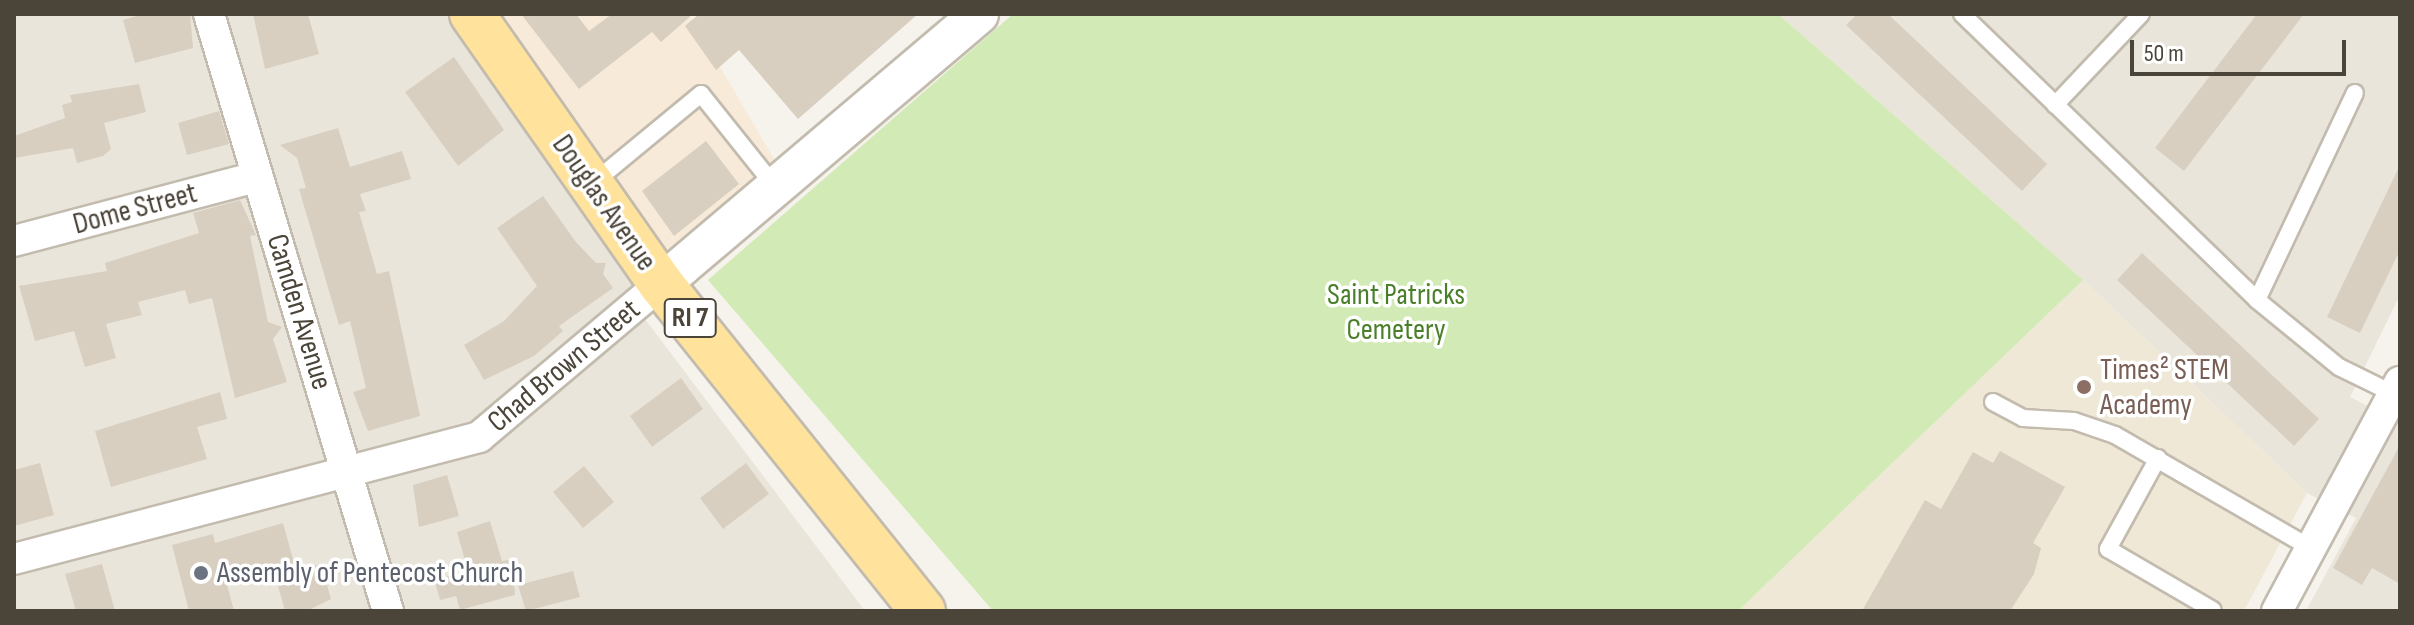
<!DOCTYPE html>
<html>
<head>
<meta charset="utf-8">
<style>
  body { margin:0 }
  #map { position:relative; width:2414px; height:625px; overflow:hidden; background:#f6f3ec; font-family:"Sofia Sans Condensed",sans-serif }
  div>[style] { position:absolute }
  [style*='--x'] { left:calc(var(--x)*1px); top:calc(var(--y)*1px); width:calc(var(--w)*1px); rotate:calc(var(--a)*1deg) }
  .residential>* { inset:0; background:#eae5da }
  .commercial>* { inset:0; background:#f7ead8 }
  .education>* { inset:0; background:#efe8d6 }
  .green>* { inset:0; background:#d2eab5 }
  .building>* { inset:0; background:#d8cfc1 }
  .roads { filter:drop-shadow(2px 0 #c2bbae) drop-shadow(-2px 0 #c2bbae) drop-shadow(0 2px #c2bbae) drop-shadow(0 -2px #c2bbae) }
  .service>* { height:16px; margin:-8px; padding:0 8px; transform-origin:8px; border-radius:8px; background:#fff }
  .minor>* { height:30px; margin:-15px; padding:0 15px; transform-origin:15px; border-radius:15px; background:#fff }
  .tertiary>* { height:38px; margin:-19px; padding:0 19px; transform-origin:19px; border-radius:19px; background:#fff }
  .primary>* { height:44px; margin:-22px; padding:0 22px; transform-origin:22px; border-radius:22px; background:#ffe39c }
  .dots>* { width:22px; height:22px; translate:-50% -50%; box-sizing:border-box; border:4px solid #fff; border-radius:50% }
  span { translate:-50% -50%; white-space:nowrap; text-align:center; line-height:1.15; -webkit-text-stroke:7px #fff; paint-order:stroke }
  .shield-label span { padding:2px 6px; background:#fff; border:2px solid; border-radius:6px; -webkit-text-stroke-width:0 }
  .shield-label { font-size:28px; color:#4b4439; font-weight:700 }
  .street-label { font-size:30px; color:#4b4439 }
  .park-label { font-size:30px; color:#4a7f2a }
  .education-label { font-size:30px; color:#785e54 }
  .left { translate:0 -50%; text-align:left }
  .worship-label { font-size:30px; color:#5b616d }
  .frame { position:absolute; inset:0; border:16px solid #4b4439; pointer-events:none }
  .scale { position:absolute; left:2130px; top:40px; width:216px; height:36px; box-sizing:border-box; border:4px solid #4b4439; border-top:0; padding-left:10px; font-size:24px; line-height:28px; white-space:nowrap; color:#4b4439; -webkit-text-stroke:6px #fff; paint-order:stroke }
</style>
</head>
<body>
<div id="map">
  <div class="residential">
    <div style="clip-path:polygon(14px 14px,472px 14px,630px 248px,642px 315px,865px 611px,14px 611px)"></div>
    <div style="clip-path:polygon(1778px 14px,2400px 14px,2400px 295px,2350px 397px,2400px 422px,2400px 611px,2306px 611px,2356px 518px,2307px 493px,2083px 280px)"></div>
  </div>
  <div class="commercial">
    <div style="clip-path:polygon(472px 14px,689px 14px,788px 183px,663px 292px)"></div>
  </div>
  <div class="education">
    <div style="clip-path:polygon(2083px 280px,2307px 493px,2244px 611px,1738px 611px)"></div>
  </div>
  <div class="green">
    <div style="clip-path:polygon(1013px 14px,1778px 14px,2083px 280px,1738px 611px,993px 611px,708px 280px)"></div>
  </div>
  <div class="building">
    <div style="clip-path:polygon(144px 14px,190px 14px,193px 48px,135px 63px,123px 20px)"></div>
    <div style="clip-path:polygon(253px 14px,308px 14px,319px 54px,265px 69px)"></div>
    <div style="clip-path:polygon(521px 14px,576px 14px,589px 31px,612px 14px,693px 14px,661px 42px,652px 32px,579px 89px)"></div>
    <div style="clip-path:polygon(699px 14px,918px 14px,798px 119px,739px 50px,716px 70px,685px 26px)"></div>
    <div style="clip-path:polygon(1857px 14px,1888px 14px,2047px 164px,2022px 191px,1846px 25px)"></div>
    <div style="clip-path:polygon(2257px 14px,2304px 14px,2184px 171px,2155px 148px)"></div>
    <div style="clip-path:polygon(454px 57px,504px 130px,458px 166px,405px 92px)"></div>
    <div style="clip-path:polygon(139px 84px,146px 112px,104px 123px,111px 149px,103px 156px,77px 163px,73px 148px,14px 158px,14px 136px,65px 118px,62px 105px,72px 102px,70px 95px)"></div>
    <div style="clip-path:polygon(219px 111px,229px 144px,187px 155px,178px 123px)"></div>
    <div style="clip-path:polygon(338px 128px,350px 167px,402px 151px,411px 179px,360px 194px,366px 211px,359px 212px,377px 274px,389px 271px,420px 416px,368px 431px,353px 392px,366px 388px,350px 321px,339px 325px,299px 189px,306px 188px,297px 158px,280px 145px)"></div>
    <div style="clip-path:polygon(706px 141px,739px 184px,674px 236px,642px 191px)"></div>
    <div style="clip-path:polygon(2400px 165px,2400px 250px,2360px 333px,2327px 317px)"></div>
    <div style="clip-path:polygon(543px 196px,576px 242px,596px 263px,606px 263px,603px 274px,613px 288px,559px 326px,563px 331px,534px 356px,484px 380px,464px 345px,504px 321px,537px 286px,497px 228px)"></div>
    <div style="clip-path:polygon(240px 200px,256px 235px,250px 236px,268px 322px,282px 327px,273px 339px,287px 382px,235px 398px,212px 298px,189px 304px,185px 290px,138px 302px,142px 315px,106px 324px,116px 358px,85px 367px,74px 331px,35px 341px,19px 286px,107px 271px,105px 263px,199px 233px,193px 213px)"></div>
    <div style="clip-path:polygon(2142px 253px,2319px 419px,2294px 446px,2117px 280px)"></div>
    <div style="clip-path:polygon(681px 378px,703px 409px,652px 447px,630px 416px)"></div>
    <div style="clip-path:polygon(220px 392px,227px 419px,197px 427px,207px 459px,111px 487px,95px 431px)"></div>
    <div style="clip-path:polygon(2400px 445px,2400px 584px,2372px 568px,2362px 585px,2333px 568px)"></div>
    <div style="clip-path:polygon(2000px 451px,2065px 487px,2033px 543px,2041px 548px,2034px 574px,2010px 611px,1862px 611px,1925px 500px,1941px 509px,1973px 452px,1993px 463px)"></div>
    <div style="clip-path:polygon(40px 463px,54px 515px,14px 526px,14px 470px)"></div>
    <div style="clip-path:polygon(746px 463px,769px 494px,723px 529px,700px 498px)"></div>
    <div style="clip-path:polygon(584px 466px,614px 502px,583px 528px,553px 492px)"></div>
    <div style="clip-path:polygon(447px 475px,459px 516px,419px 527px,413px 485px)"></div>
    <div style="clip-path:polygon(490px 521px,502px 561px,512px 559px,515px 595px,460px 610px,456px 596px,440px 600px,434px 579px,468px 571px,457px 532px)"></div>
    <div style="clip-path:polygon(283px 523px,296px 570px,321px 564px,331px 599px,307px 611px,285px 611px,273px 568px,226px 581px,234px 611px,189px 611px,172px 545px,213px 534px,215px 543px)"></div>
    <div style="clip-path:polygon(102px 564px,115px 611px,76px 611px,65px 574px)"></div>
    <div style="clip-path:polygon(573px 571px,580px 597px,526px 611px,518px 585px)"></div>
  </div>
  <div class="roads">
    <div class="service">
      <div style="--x:1962;--y:14;--w:411;--a:44.1"></div>
      <div style="--x:2257;--y:300;--w:106;--a:39.3"></div>
      <div style="--x:2339;--y:367;--w:61;--a:26.1"></div>
      <div style="--x:2055;--y:105;--w:125;--a:-46.6"></div>
      <div style="--x:593;--y:183;--w:140;--a:-39.5"></div>
      <div style="--x:701;--y:94;--w:120;--a:51.4"></div>
      <div style="--x:2257;--y:300;--w:229;--a:-64.7"></div>
      <div style="--x:1993;--y:402;--w:34;--a:28"></div>
      <div style="--x:2023;--y:418;--w:51;--a:3.4"></div>
      <div style="--x:2074;--y:421;--w:43;--a:18.9"></div>
      <div style="--x:2115;--y:435;--w:226;--a:30"></div>
      <div style="--x:2158;--y:458;--w:104;--a:118.8"></div>
      <div style="--x:2108;--y:549;--w:121;--a:30.2"></div>
    </div>
    <div class="minor">
      <div style="--x:209;--y:14;--w:623;--a:73.31"></div>
      <div style="--x:14;--y:241;--w:251;--a:-14.8"></div>
      <div style="--x:14;--y:559;--w:481;--a:-14.7"></div>
      <div style="--x:479;--y:437;--w:238;--a:-40.1"></div>
      <div style="--x:2277;--y:611;--w:260;--a:-61.8"></div>
    </div>
    <div class="tertiary">
      <div style="--x:661;--y:284;--w:417;--a:-40.3"></div>
    </div>
    <div class="primary">
      <div style="--x:472;--y:14;--w:330;--a:55"></div>
      <div style="--x:661;--y:284;--w:419;--a:51.3"></div>
    </div>
  </div>
  <div class="dots">
    <div style="left:2084px;top:387px;background:#8d6e63"></div>
    <div style="left:201px;top:573px;background:#6b7280"></div>
  </div>
  <div class="shield-label">
    <span style="left:690px;top:318px">RI 7</span>
  </div>
  <div class="street-label">
    <span style="left:604px;top:203px;rotate:55deg">Douglas Avenue</span>
    <span style="left:135px;top:209px;rotate:-15deg">Dome Street</span>
    <span style="left:299px;top:312px;rotate:73deg">Camden Avenue</span>
    <span style="left:564px;top:366px;rotate:-40deg">Chad Brown Street</span>
  </div>
  <div class="park-label">
    <span style="left:1396px;top:312px">Saint Patricks<br>Cemetery</span>
  </div>
  <div class="education-label">
    <span class="left" style="left:2100px;top:387px">Times² STEM<br>Academy</span>
  </div>
  <div class="worship-label">
    <span class="left" style="left:217px;top:573px">Assembly of Pentecost Church</span>
  </div>
  <div class="frame"></div>
  <div class="scale">50 m</div>
</div>
</body>
</html>
